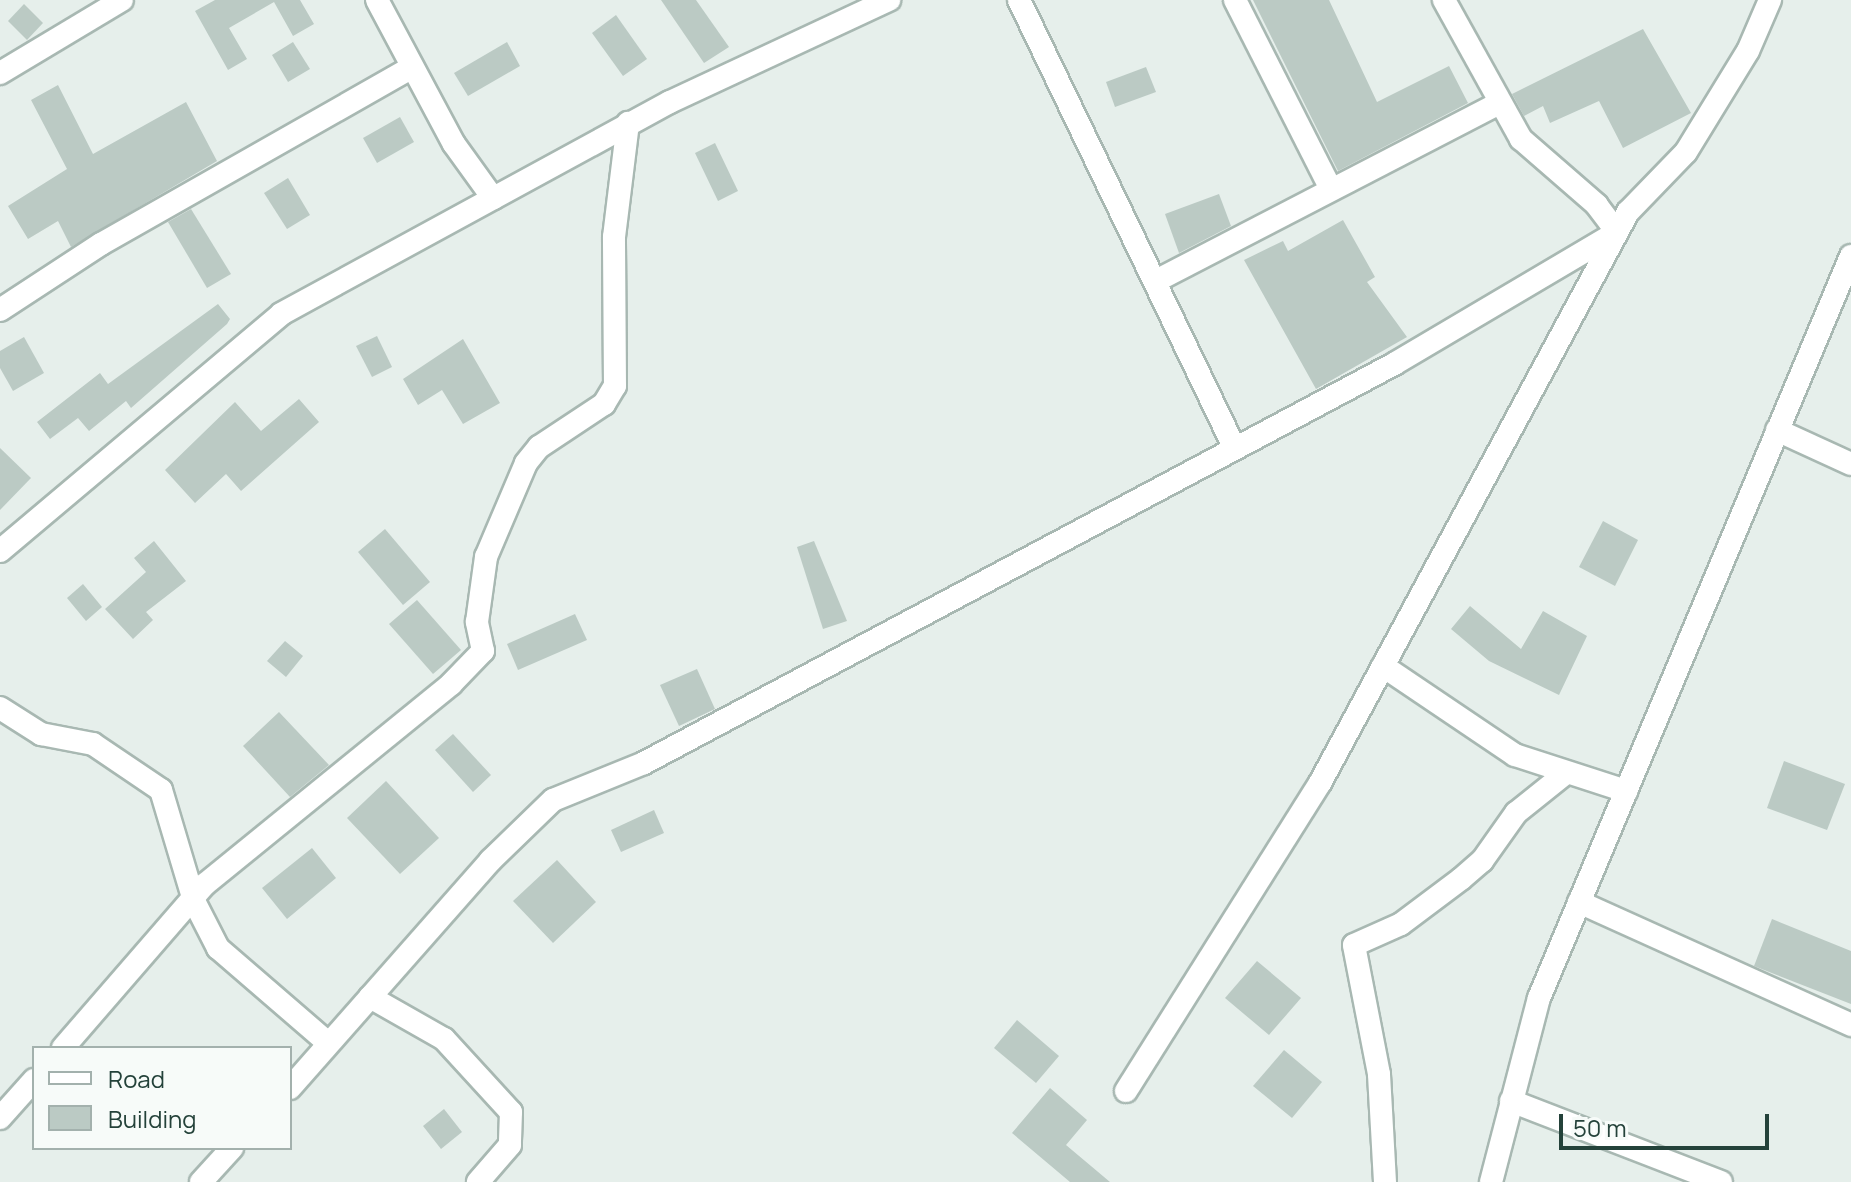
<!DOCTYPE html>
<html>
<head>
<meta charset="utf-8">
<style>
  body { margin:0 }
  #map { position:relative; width:1851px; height:1182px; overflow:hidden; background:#e6efeb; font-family:Manrope,sans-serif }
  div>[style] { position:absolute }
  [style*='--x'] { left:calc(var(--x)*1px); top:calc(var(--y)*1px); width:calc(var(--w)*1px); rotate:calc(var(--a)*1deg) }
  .building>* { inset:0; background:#bbcac4 }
  .roads { filter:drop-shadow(2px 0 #a8b8b2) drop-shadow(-2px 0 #a8b8b2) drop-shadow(0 2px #a8b8b2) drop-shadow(0 -2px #a8b8b2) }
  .minor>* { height:22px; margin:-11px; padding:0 11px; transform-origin:11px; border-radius:11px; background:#fff }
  span { translate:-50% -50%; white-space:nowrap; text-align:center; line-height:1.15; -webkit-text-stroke:6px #f7fbf9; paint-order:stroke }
  .legend { position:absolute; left:32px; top:1046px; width:260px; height:104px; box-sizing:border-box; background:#f7fbf9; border:2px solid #a3b1ad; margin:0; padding:10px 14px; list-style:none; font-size:24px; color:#24423a }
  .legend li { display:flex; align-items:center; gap:16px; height:40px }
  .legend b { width:40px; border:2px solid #a3b1ad }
  .scale { position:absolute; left:1559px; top:1114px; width:210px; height:36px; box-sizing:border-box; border:4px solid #24423a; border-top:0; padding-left:10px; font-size:24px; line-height:28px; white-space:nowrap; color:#24423a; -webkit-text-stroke:6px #f7fbf9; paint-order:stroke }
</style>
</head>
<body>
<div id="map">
  <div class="building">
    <div style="clip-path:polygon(215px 0,300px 0,314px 24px,293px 36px,274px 2px,229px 28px,247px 59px,228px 70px,195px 11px)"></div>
    <div style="clip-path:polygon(661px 0,696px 0,729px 47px,704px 63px)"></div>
    <div style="clip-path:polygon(1253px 0,1329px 0,1377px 102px,1449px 66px,1468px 103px,1338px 171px)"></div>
    <div style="clip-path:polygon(24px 4px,43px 23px,27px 40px,8px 21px)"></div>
    <div style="clip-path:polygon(616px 15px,647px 59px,623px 76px,592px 33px)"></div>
    <div style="clip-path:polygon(1643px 29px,1691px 113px,1623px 148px,1599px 101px,1550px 123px,1543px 106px,1524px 116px,1512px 94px)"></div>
    <div style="clip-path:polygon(293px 42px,310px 69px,288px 82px,272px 55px)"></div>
    <div style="clip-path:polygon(507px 42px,520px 66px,468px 96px,454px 73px)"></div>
    <div style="clip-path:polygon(1146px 67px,1156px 92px,1115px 107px,1106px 82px)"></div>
    <div style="clip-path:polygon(58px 85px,93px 154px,186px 102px,217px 161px,71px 247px,58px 221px,28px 239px,8px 206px,67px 169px,31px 100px)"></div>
    <div style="clip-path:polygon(400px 117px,414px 142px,377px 163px,363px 138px)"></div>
    <div style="clip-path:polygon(715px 143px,738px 191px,718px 201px,695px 153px)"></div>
    <div style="clip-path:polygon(288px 178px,310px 215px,287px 229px,264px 193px)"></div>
    <div style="clip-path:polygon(1219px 194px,1231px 226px,1179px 253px,1165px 214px)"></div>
    <div style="clip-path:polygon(191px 209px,231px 274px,207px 288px,168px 222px)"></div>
    <div style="clip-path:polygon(1343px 220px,1375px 277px,1367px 282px,1407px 337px,1316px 389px,1244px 260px,1283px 241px,1288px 251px)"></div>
    <div style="clip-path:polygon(218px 304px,230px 319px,227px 324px,131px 408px,126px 401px,89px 431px,78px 418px,50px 439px,37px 422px,100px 373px,108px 384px)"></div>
    <div style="clip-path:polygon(377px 336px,392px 367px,372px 377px,356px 346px)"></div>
    <div style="clip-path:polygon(24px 337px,44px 373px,13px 391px,0 368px,0 351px)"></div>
    <div style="clip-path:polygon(463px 339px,500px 403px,463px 424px,442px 390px,418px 405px,403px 379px)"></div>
    <div style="clip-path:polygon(299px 399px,319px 422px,241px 491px,226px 474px,195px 503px,165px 470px,235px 402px,261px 431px)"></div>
    <div style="clip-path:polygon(0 448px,31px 478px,0 510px)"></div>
    <div style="clip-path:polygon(1603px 521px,1638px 540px,1615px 586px,1579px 567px)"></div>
    <div style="clip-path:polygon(385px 529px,430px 582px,403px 605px,358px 552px)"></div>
    <div style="clip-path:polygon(154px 541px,186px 581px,146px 612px,153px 620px,133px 639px,105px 609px,146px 572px,134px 558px)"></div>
    <div style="clip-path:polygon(814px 541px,847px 621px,823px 629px,797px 547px)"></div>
    <div style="clip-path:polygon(83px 584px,102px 607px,86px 621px,67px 598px)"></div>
    <div style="clip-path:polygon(417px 600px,461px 650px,433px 674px,389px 624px)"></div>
    <div style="clip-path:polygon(1470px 606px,1521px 649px,1543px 611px,1587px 636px,1559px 695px,1489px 661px,1451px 629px)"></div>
    <div style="clip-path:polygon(575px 614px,587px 640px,518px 670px,507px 644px)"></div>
    <div style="clip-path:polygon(285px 641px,303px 656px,286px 677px,267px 661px)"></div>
    <div style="clip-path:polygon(697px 669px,715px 709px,679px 726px,660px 685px)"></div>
    <div style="clip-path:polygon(279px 712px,329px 765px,290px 797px,243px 746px)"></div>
    <div style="clip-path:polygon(453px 734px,491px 775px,473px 792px,435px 750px)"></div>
    <div style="clip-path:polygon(1784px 761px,1845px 784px,1827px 830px,1767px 808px)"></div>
    <div style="clip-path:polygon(386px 781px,439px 838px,400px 874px,347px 818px)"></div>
    <div style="clip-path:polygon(654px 810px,664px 833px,621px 852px,611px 830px)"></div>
    <div style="clip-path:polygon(312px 848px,336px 878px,287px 919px,262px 888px)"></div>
    <div style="clip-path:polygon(557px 860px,596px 902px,553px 943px,513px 901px)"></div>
    <div style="clip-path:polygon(1772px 919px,1851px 951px,1851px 1004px,1754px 966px)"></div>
    <div style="clip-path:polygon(1257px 961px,1301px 998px,1269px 1035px,1225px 998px)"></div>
    <div style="clip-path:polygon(1017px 1020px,1059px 1056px,1036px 1083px,994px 1048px)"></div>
    <div style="clip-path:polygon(1284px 1050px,1322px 1082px,1292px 1118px,1253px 1086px)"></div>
    <div style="clip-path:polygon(1050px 1088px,1087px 1120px,1066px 1145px,1110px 1182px,1070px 1182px,1012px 1133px)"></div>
    <div style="clip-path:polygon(444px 1109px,462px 1132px,441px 1149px,423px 1126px)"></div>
  </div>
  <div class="roads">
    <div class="minor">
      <div style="--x:377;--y:0;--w:163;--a:61.9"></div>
      <div style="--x:454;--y:144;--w:67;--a:54.2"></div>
      <div style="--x:1019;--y:0;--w:495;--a:64.3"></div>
      <div style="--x:1235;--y:0;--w:212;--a:63.1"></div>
      <div style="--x:0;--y:73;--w:142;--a:-30.9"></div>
      <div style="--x:1156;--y:281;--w:384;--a:-27.4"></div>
      <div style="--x:0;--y:310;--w:121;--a:-33.2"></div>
      <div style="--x:101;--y:244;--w:358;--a:-29.6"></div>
      <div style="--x:1777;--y:430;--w:81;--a:24.7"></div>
      <div style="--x:0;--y:551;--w:368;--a:-40.1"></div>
      <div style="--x:281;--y:314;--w:443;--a:-28.6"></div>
      <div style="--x:670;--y:102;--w:242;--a:-25"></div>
      <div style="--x:1383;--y:666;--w:159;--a:34"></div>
      <div style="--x:1515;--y:755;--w:117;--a:18"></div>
      <div style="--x:0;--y:708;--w:49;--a:32.4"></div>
      <div style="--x:41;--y:734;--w:53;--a:10.9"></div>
      <div style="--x:93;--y:744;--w:82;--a:34.1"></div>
      <div style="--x:161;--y:790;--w:116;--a:73.4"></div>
      <div style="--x:194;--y:901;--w:53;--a:62.9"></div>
      <div style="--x:218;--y:948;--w:145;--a:40.8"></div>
      <div style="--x:1579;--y:902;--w:299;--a:24.3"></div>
      <div style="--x:370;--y:997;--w:85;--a:29.6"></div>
      <div style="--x:444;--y:1039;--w:99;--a:47.5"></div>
      <div style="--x:511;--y:1112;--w:33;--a:92"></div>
      <div style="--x:510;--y:1145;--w:49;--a:130.9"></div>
      <div style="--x:63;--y:1048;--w:216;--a:-49.1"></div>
      <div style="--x:204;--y:885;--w:318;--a:-39.1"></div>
      <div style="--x:451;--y:684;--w:46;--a:-45.9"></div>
      <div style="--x:483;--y:651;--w:30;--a:-102"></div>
      <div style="--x:477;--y:622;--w:66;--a:-82.1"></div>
      <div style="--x:486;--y:557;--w:102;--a:-66.9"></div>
      <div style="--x:526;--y:463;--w:21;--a:-51"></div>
      <div style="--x:539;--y:447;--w:78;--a:-33.5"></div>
      <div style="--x:604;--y:404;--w:21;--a:-59"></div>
      <div style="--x:615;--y:386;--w:149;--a:-90.4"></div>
      <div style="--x:614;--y:237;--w:115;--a:-83"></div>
      <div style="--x:290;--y:1088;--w:303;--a:-48.6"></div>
      <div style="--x:490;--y:861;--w:88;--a:-44.1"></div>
      <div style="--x:553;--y:800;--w:98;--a:-22.1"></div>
      <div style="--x:644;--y:763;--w:850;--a:-28.01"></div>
      <div style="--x:1394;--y:364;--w:259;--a:-30.6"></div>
      <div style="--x:1617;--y:232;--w:34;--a:-127"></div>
      <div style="--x:1597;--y:205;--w:101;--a:-139"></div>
      <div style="--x:1521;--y:139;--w:159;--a:-119"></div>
      <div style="--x:1126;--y:1091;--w:364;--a:-57.8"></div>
      <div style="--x:1320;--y:783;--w:649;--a:-61.66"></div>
      <div style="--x:1628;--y:212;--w:83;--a:-46"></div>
      <div style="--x:1686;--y:152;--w:119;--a:-58.5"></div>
      <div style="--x:1748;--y:51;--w:56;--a:-66.7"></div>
      <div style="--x:1511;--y:1101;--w:225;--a:21.1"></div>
      <div style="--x:0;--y:1118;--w:51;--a:-48.2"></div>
      <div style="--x:201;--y:1182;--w:46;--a:-47.6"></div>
      <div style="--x:1385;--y:1182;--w:108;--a:-93.2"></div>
      <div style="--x:1379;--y:1074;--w:131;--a:-101"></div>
      <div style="--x:1354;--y:945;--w:51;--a:-24.1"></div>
      <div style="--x:1401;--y:924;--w:75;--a:-36.9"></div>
      <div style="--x:1461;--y:879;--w:28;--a:-41"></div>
      <div style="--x:1482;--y:861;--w:59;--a:-54.7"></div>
      <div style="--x:1516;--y:813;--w:64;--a:-38.7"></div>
      <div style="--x:1491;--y:1182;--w:190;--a:-75.4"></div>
      <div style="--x:1539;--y:998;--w:805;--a:-67.19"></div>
    </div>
  </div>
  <ul class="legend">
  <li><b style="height:10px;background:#fff"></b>Road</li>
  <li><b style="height:22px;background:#bbcac4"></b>Building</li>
  </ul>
  <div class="scale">50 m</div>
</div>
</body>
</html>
